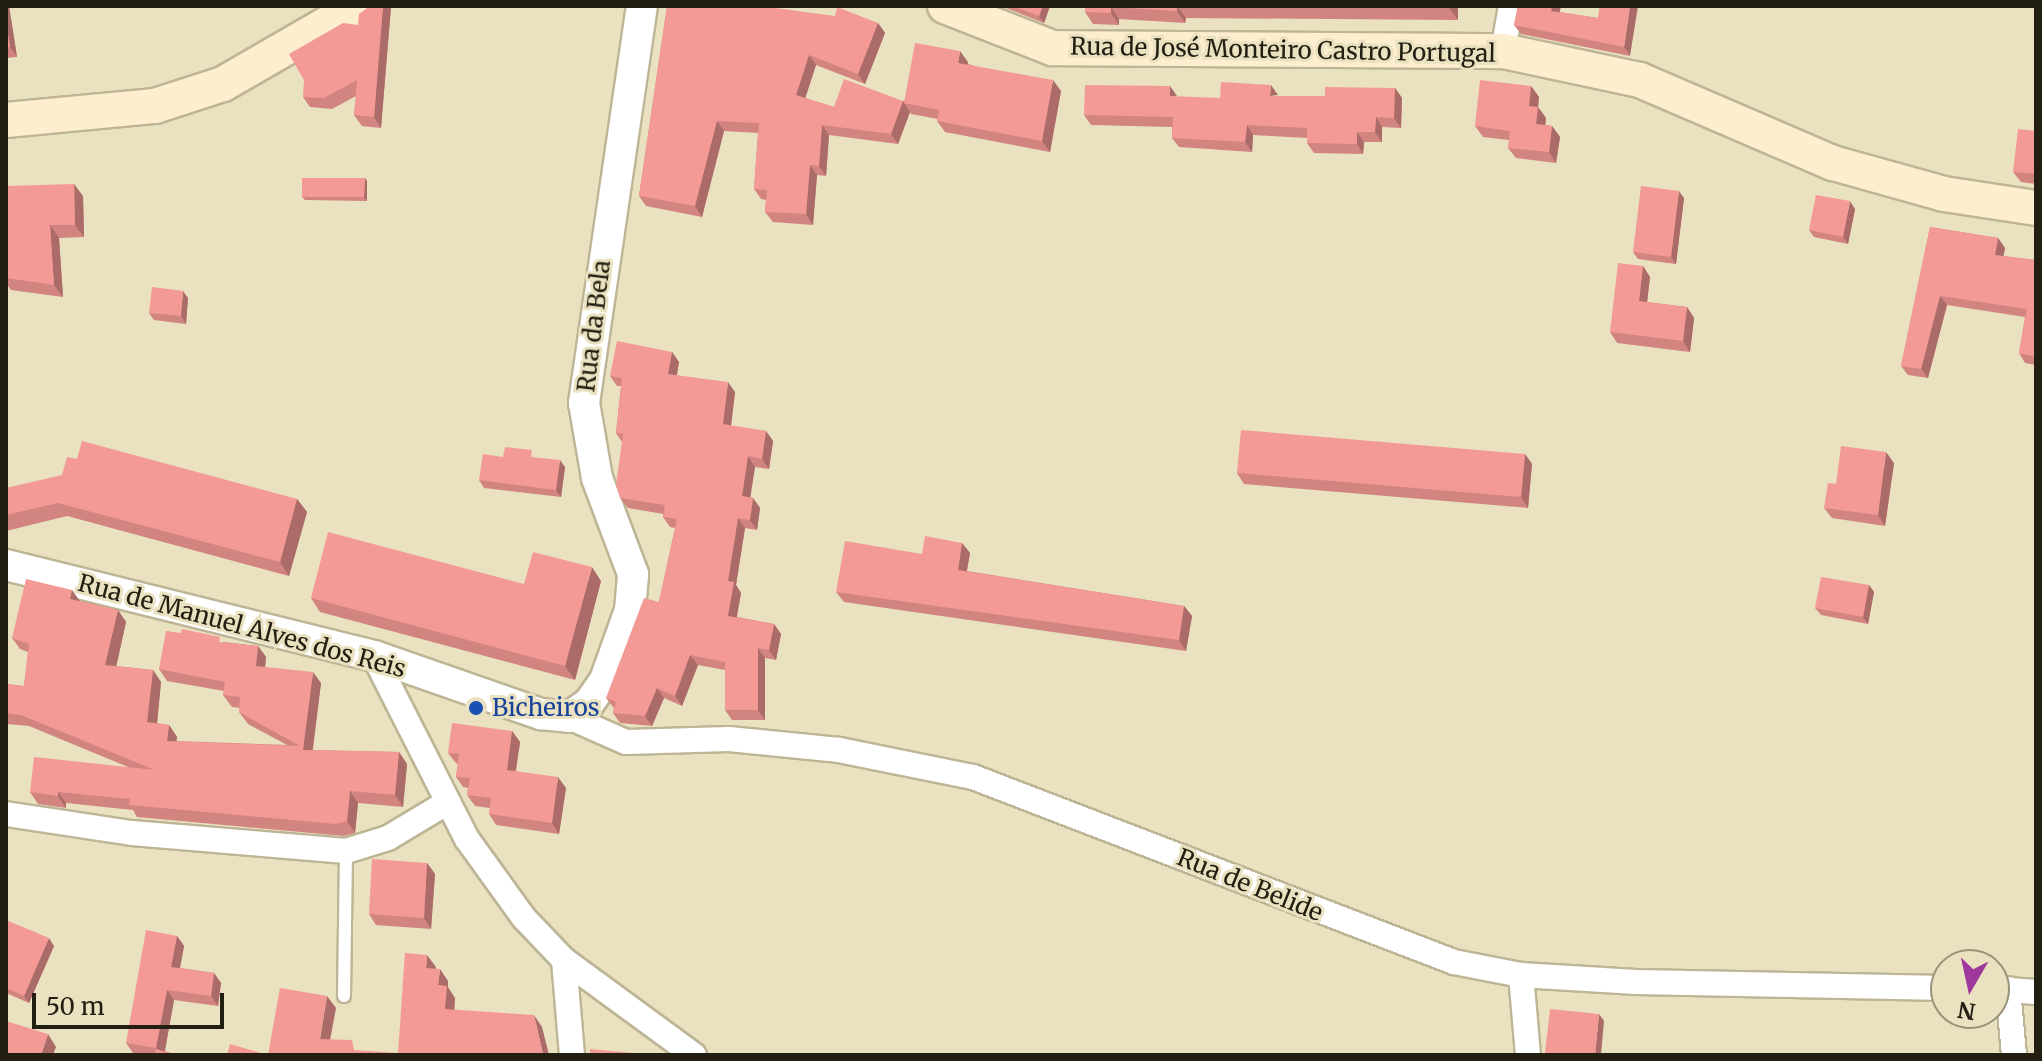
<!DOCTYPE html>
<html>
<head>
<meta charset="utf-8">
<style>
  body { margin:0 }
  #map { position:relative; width:2042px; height:1061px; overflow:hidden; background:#e9e1bf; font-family:Merriweather,serif }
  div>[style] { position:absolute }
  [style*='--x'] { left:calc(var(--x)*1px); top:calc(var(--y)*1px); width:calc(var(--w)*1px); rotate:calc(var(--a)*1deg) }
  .roads { filter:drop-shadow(2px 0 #bdb595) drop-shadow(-2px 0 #bdb595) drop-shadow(0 2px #bdb595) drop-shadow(0 -2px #bdb595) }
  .service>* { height:12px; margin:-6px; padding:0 6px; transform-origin:6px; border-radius:6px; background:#fff }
  .minor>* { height:24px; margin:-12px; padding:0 12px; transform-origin:12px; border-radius:12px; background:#fff }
  .tertiary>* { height:30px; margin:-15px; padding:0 15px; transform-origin:15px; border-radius:15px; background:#fff }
  .secondary>* { height:34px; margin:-17px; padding:0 17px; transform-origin:17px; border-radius:17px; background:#feeed0 }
  .wall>* { inset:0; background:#d28481 }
  .shaded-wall>* { inset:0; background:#ab6c69 }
  .building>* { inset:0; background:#f49a96 }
  .dots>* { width:22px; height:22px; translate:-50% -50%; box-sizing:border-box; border:4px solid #e9e1bf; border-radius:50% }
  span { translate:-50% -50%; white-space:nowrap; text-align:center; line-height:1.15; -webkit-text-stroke:6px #e9e1bf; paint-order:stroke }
  .street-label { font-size:24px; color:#221f12 }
  .transit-label { font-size:24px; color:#164399 }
  .left { translate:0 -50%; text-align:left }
  .frame { position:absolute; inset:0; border:8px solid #221f12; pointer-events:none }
  .north { position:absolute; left:1930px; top:949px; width:80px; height:80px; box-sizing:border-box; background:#e9e1bf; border:2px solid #99937a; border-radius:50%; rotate:189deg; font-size:22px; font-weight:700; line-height:32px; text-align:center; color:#221f12 }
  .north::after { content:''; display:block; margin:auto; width:28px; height:36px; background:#9f389c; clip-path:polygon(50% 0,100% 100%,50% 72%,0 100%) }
  .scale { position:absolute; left:32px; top:993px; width:192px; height:36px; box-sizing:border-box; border:4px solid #221f12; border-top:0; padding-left:10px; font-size:24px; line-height:28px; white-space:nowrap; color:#221f12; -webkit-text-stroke:6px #e9e1bf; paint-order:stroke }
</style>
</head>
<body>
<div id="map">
  <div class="roads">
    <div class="service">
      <div style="--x:344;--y:996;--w:145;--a:-89.2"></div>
    </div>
    <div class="minor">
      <div style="--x:1503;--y:51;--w:46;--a:-79.9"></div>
      <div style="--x:374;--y:656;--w:205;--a:63.1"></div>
      <div style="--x:467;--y:839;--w:97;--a:54.2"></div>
      <div style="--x:524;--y:918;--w:58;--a:46.4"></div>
      <div style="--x:564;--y:960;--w:161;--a:36.2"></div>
      <div style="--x:569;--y:717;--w:62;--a:23.7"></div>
      <div style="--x:626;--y:742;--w:103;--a:-1.7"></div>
      <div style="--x:729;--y:739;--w:111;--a:5.7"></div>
      <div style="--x:839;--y:750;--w:137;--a:11.4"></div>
      <div style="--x:973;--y:777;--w:515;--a:21.04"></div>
      <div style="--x:1454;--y:962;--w:68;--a:11"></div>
      <div style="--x:1521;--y:975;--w:115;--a:3.5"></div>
      <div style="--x:1636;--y:982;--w:310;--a:1.1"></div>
      <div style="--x:6;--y:814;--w:127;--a:8.6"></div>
      <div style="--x:132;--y:833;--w:215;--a:4.8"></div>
      <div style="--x:346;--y:851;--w:44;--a:-17.2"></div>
      <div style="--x:388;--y:838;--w:70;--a:-31"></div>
      <div style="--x:564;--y:960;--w:95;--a:85.2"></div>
      <div style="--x:1521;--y:975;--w:80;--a:85"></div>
      <div style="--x:1995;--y:989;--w:41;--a:4.2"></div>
      <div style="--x:2008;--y:989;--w:66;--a:84.8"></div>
    </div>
    <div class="tertiary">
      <div style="--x:6;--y:565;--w:379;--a:13.9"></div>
      <div style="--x:374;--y:656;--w:177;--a:19.2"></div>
      <div style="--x:541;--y:714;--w:28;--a:6"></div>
      <div style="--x:569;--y:717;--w:24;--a:-35"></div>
      <div style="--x:589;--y:703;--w:28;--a:-55"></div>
      <div style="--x:605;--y:680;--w:74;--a:-70.3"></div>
      <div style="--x:630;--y:610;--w:36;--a:-85"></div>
      <div style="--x:633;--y:574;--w:103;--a:-110.6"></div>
      <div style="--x:597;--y:478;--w:76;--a:-99.8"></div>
      <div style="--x:584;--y:403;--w:401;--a:-81.7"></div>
    </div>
    <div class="secondary">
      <div style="--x:945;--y:6;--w:115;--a:21.4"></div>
      <div style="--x:1052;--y:48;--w:451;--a:0.4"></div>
      <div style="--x:1503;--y:51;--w:140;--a:12"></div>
      <div style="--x:1640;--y:80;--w:210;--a:23.3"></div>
      <div style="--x:1833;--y:163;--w:115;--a:15.6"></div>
      <div style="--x:1944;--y:194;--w:93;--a:8.7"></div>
      <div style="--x:6;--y:120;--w:150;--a:-5.4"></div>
      <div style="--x:155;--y:106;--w:71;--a:-17.9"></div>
      <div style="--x:223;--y:84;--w:156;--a:-30"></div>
    </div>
  </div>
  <div class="wall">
    <div style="clip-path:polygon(6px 6px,9px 6px,17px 57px,6px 58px)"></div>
    <div style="clip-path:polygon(667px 6px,878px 23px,885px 33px,865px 84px,816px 65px,805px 98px,834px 107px,903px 101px,968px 62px,968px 64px,1061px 91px,1050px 152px,945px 132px,937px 121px,938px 119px,911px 114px,910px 112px,898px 144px,829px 135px,826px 176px,817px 175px,813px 225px,773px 222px,765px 212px,766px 200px,761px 199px,754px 189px,758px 133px,724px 131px,702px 217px,646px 206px,639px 196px)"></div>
    <div style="clip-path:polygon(1001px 6px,1050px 6px,1044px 23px)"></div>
    <div style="clip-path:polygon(1085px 6px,1458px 6px,1458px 20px,1186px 18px,1185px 23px,1119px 19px,1119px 25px,1093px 24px,1085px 12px)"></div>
    <div style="clip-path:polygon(1518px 6px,1561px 6px,1559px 12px,1598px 18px,1600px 6px,1630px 56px,1521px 34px,1514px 25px)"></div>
    <div style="clip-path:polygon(391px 7px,381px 128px,362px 126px,354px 115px,356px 96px,332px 109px,310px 107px,303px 97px,358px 25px)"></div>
    <div style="clip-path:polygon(1531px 86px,1539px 97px,1538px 107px,1546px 118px,1545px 125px,1552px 126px,1560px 137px,1556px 163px,1516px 158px,1508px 148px,1509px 140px,1483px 137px,1475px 126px)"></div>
    <div style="clip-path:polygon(1395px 88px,1402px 98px,1401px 128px,1382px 127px,1382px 142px,1364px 142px,1363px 154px,1314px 153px,1307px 143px,1307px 138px,1253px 135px,1252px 152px,1179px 147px,1172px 138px,1172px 127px,1091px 125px,1084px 115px,1220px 98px,1278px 96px,1325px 96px)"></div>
    <div style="clip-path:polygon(2036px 131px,2036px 184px,2021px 182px,2013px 172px)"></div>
    <div style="clip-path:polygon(367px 181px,367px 201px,305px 200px,302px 197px)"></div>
    <div style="clip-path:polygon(6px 186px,83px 196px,84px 237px,59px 238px,63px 297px,11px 290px,6px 283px)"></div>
    <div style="clip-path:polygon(1684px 198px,1676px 264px,1638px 259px,1633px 252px)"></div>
    <div style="clip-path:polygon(1855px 209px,1848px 244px,1814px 237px,1809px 230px)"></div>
    <div style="clip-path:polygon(1930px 227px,1998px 238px,2005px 248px,2003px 256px,2036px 260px,2036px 365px,2025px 363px,2019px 353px,2025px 317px,1947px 305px,1928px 378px,1908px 375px,1901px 366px)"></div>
    <div style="clip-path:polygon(1643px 266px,1650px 277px,1647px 302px,1687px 307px,1694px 318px,1690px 352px,1617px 343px,1610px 332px)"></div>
    <div style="clip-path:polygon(188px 298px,186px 324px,154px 320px,149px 313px)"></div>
    <div style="clip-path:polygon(672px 352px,679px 362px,677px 375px,735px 392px,731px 426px,766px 431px,773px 441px,769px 469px,755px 467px,750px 497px,753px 498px,760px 508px,757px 530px,745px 528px,736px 585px,741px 593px,737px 617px,774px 624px,781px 634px,776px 660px,765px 658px,765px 720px,732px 720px,725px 710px,725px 670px,698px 665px,682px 706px,664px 698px,652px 726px,620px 723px,613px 713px,614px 708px,606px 698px,659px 602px,675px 528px,670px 527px,663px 517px,663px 514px,628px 508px,620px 498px,622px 442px,616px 433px,621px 386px,617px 386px,610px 376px)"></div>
    <div style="clip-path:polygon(1525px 454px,1532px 464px,1528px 508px,1244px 484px,1237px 473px)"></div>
    <div style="clip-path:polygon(503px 457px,537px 458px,565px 467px,561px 497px,484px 488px,479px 480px)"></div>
    <div style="clip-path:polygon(1894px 463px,1885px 526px,1832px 518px,1824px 508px,1836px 484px)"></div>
    <div style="clip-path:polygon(6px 488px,297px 499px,307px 512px,289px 576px,67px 516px,6px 531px)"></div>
    <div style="clip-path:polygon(962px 543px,970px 553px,967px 571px,1184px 606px,1192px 616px,1186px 651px,844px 602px,836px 592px,922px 554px)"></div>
    <div style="clip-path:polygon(601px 581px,575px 680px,320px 612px,311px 598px,524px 584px)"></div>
    <div style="clip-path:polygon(1869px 585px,1874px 592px,1868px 624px,1821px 615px,1815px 608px)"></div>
    <div style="clip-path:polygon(72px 590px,80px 601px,118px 610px,126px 622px,116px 666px,153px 670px,161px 682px,157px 723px,169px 725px,177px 737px,176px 741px,287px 745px,248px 724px,239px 712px,240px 708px,232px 707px,223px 695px,224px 691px,167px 681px,159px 669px,224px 642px,258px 646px,266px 657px,265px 667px,321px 683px,313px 750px,399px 752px,407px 764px,403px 807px,358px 803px,355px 833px,344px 836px,137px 817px,133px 810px,66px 803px,66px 808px,38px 804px,30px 792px,128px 767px,29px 726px,7px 724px,6px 723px,6px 684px,24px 686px,28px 652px,20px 649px,12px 638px)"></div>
    <div style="clip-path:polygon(512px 731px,520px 742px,516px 771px,566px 788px,559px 834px,496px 825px,489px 814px,490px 808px,475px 806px,467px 795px,468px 788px,463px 787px,456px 777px,458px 764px,456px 763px,448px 753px)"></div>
    <div style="clip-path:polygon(427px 863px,435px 874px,431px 929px,376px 925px,369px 914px)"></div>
    <div style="clip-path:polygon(6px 920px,54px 946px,29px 1003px,6px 993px)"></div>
    <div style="clip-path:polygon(177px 936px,184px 946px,180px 968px,214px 973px,221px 983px,218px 1006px,174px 1000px,165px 1051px,177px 1055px,144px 1055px,133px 1053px,126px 1043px)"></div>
  </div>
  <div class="shaded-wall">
    <div style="clip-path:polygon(6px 6px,9px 6px,17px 57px,10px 47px,6px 21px)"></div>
    <div style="clip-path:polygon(383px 6px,391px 7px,381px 128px,374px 117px)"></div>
    <div style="clip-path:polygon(1043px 6px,1050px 6px,1044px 23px,1039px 16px)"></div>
    <div style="clip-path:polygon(1177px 6px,1186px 18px,1185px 23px,1177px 11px)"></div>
    <div style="clip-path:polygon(1449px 6px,1458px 6px,1458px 20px,1449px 8px)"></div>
    <div style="clip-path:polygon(1552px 6px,1561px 6px,1558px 20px,1551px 11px)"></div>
    <div style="clip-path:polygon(1630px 6px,1638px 6px,1630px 56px,1624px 47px)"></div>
    <div style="clip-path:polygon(1111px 7px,1119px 19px,1119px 25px,1111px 13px)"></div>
    <div style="clip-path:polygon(878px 23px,885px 33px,865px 84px,858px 74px)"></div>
    <div style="clip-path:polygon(960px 51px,968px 62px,966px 73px,958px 63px)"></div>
    <div style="clip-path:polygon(809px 55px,816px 65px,803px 105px,796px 95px)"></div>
    <div style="clip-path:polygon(1053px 80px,1061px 91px,1050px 152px,1042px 141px)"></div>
    <div style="clip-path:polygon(1271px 85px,1278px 95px,1270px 96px)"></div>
    <div style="clip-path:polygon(1170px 86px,1177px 96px,1170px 96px)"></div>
    <div style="clip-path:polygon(1531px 86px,1539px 97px,1537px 117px,1529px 106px)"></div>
    <div style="clip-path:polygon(1395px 88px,1402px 98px,1401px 128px,1394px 118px)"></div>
    <div style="clip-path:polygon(903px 101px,910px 112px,898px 144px,891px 134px)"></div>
    <div style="clip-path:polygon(1538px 107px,1546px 118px,1544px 135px,1536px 124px)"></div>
    <div style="clip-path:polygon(1376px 117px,1382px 127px,1382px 142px,1375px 132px)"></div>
    <div style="clip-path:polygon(717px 121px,724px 131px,702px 217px,695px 206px)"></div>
    <div style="clip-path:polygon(822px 125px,829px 135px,826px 176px,819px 166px)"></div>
    <div style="clip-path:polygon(1247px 125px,1253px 135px,1252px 152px,1245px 142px)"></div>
    <div style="clip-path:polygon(1552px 126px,1560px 137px,1556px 163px,1549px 152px)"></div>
    <div style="clip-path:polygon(1357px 132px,1364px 142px,1363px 154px,1357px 144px)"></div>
    <div style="clip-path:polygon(810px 165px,817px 175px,813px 225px,806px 214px)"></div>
    <div style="clip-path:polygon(365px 178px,367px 181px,367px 201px,364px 197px)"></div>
    <div style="clip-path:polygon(74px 184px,83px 196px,84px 237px,75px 225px)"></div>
    <div style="clip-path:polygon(1679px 191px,1684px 198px,1676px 264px,1671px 257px)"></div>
    <div style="clip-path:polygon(1850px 201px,1855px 209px,1848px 244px,1843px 237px)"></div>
    <div style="clip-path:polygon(50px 225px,59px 238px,63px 297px,54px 285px)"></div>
    <div style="clip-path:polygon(1998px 238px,2005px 248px,2002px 264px,1995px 255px)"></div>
    <div style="clip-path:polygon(1643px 266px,1650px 277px,1646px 312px,1639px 301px)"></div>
    <div style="clip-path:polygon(183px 291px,188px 298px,186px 324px,181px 316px)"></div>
    <div style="clip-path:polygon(1940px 296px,1947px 305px,1928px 378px,1921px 369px)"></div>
    <div style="clip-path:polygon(1687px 307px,1694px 318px,1690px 352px,1683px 341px)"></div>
    <div style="clip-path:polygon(672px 352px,679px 362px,675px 384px,668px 374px)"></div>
    <div style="clip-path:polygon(728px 382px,735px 392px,730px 434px,723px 424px)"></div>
    <div style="clip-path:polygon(766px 431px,773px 441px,769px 469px,762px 459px)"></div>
    <div style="clip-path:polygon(1886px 452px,1894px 463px,1885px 526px,1878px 515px)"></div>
    <div style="clip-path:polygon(1525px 454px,1532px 464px,1528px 508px,1521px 497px)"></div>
    <div style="clip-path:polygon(748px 456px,755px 467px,749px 506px,742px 496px)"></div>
    <div style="clip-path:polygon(560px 460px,565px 467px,561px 497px,556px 490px)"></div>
    <div style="clip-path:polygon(753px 498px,760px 508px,757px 530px,750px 520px)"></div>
    <div style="clip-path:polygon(297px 499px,307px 512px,289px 576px,280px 562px)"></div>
    <div style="clip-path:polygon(738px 518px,745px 528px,736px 585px,741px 593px,735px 626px,728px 616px,728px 581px)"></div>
    <div style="clip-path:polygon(962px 543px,970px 553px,965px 580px,958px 570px)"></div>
    <div style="clip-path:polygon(592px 567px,601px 581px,575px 680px,565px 666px)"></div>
    <div style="clip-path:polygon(1869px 585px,1874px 592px,1868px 624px,1863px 617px)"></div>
    <div style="clip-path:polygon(72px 590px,80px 602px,70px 599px)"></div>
    <div style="clip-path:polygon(1184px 606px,1192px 616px,1186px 651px,1179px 640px)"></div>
    <div style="clip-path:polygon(118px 610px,126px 622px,114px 677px,105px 665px)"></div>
    <div style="clip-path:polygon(774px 624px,781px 634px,776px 660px,769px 650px)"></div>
    <div style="clip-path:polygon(258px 646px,266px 657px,264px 678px,256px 666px)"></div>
    <div style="clip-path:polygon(758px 648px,765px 658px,765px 720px,758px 710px)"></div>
    <div style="clip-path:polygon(690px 655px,698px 665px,682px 706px,675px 696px)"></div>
    <div style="clip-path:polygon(153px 670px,161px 682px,156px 734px,147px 722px)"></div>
    <div style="clip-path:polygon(313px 672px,321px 683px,311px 761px,303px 750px)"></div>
    <div style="clip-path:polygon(657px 688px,664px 698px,652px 726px,645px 716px)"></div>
    <div style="clip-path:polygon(169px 725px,177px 737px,175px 752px,167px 741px)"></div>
    <div style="clip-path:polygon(512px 731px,520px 742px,514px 781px,507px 770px)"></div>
    <div style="clip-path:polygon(399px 752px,407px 764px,403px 807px,395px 795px)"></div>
    <div style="clip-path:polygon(558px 777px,566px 788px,559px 834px,552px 823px)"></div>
    <div style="clip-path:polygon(350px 791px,358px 803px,355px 833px,347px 821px)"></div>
    <div style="clip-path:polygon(58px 792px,66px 803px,66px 808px,58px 796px)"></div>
    <div style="clip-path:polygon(427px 863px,435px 874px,431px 929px,424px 918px)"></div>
    <div style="clip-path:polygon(177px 936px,184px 946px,178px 978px,171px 967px)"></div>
    <div style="clip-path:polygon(49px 938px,54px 946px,29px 1003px,24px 996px)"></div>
    <div style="clip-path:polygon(427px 955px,436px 967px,434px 980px,426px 968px)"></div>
    <div style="clip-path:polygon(440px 969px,448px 981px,448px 987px,455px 998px,454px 1021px,445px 1009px,438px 985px)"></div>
    <div style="clip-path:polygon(214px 973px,221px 983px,218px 1006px,211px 996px)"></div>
    <div style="clip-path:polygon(167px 990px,174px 1000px,164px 1055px,156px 1048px)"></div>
    <div style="clip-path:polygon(327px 996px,336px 1008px,328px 1051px,320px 1039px)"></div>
    <div style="clip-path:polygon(1599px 1014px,1604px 1021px,1601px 1055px,1595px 1055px)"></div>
    <div style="clip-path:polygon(534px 1015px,542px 1027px,549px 1055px,544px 1055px,543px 1054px)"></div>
    <div style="clip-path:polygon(48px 1034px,56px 1047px,53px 1055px,41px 1055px)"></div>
  </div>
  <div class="building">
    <div style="clip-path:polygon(370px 6px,383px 6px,374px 117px,354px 115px,357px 80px,324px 98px,303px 97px,304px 80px,289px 54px,343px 23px,358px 25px,359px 14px)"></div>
    <div style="clip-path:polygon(667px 6px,760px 6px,835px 16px,837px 7px,878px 23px,858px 74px,809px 55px,796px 95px,834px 107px,844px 79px,903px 101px,891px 134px,822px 125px,819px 166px,810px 165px,806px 214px,765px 212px,767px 190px,754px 189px,759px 123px,717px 121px,695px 206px,639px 196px)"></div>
    <div style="clip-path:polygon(1013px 6px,1043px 6px,1039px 16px)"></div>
    <div style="clip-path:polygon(1085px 6px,1449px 6px,1449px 8px,1177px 6px,1177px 11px,1111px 7px,1111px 13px,1085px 12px)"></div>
    <div style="clip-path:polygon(1518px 6px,1552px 6px,1551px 11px,1598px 18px,1600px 6px,1630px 6px,1624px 47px,1514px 25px)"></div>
    <div style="clip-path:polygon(6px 21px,10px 47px,6px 47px)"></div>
    <div style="clip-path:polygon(915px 43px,960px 51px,958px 63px,1053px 80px,1042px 141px,937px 121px,939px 110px,904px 103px)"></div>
    <div style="clip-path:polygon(1480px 80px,1531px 86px,1529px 106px,1538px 107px,1536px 124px,1552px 126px,1549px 152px,1508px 148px,1510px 131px,1475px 126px)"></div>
    <div style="clip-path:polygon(1221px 82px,1271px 85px,1270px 96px,1325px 96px,1325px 87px,1395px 88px,1394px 118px,1376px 117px,1375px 132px,1357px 132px,1357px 144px,1307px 143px,1307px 128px,1247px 125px,1245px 142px,1172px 138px,1173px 117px,1084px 115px,1085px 85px,1170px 86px,1170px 96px,1220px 98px)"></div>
    <div style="clip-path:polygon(2018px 129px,2036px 131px,2036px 174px,2013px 172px)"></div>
    <div style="clip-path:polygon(302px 178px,365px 178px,364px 197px,302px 197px)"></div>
    <div style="clip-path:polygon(74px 184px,75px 225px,50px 225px,54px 285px,6px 278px,6px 186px)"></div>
    <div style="clip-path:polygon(1641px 186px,1679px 191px,1671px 257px,1633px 252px)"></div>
    <div style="clip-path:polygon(1816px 195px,1850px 201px,1843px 237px,1809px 230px)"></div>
    <div style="clip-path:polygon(1930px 227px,1998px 238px,1995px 255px,2036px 260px,2036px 357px,2019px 353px,2027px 309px,1940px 296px,1921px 369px,1901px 366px)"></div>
    <div style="clip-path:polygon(1618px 263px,1643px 266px,1639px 301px,1687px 307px,1683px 341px,1610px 332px)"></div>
    <div style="clip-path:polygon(152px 287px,183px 291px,181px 316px,149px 313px)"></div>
    <div style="clip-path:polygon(617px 341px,672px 352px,668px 374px,728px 382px,723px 424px,766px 431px,762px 459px,748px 456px,742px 496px,753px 498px,750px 520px,738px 518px,728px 581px,734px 582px,728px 616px,774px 624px,769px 650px,758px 648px,758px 710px,725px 710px,725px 662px,690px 655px,675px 696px,657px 688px,645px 716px,613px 713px,616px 702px,606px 698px,644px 598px,659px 602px,677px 519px,663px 517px,665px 505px,620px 498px,616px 485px,623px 434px,616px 433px,622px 378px,610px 376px)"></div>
    <div style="clip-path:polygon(1241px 430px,1525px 454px,1521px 497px,1237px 473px)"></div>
    <div style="clip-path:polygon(82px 441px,297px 499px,280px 562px,58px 503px,6px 515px,6px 488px,62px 475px,67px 457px,77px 459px)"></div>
    <div style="clip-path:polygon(1841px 446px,1886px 452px,1878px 515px,1824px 508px,1828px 483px,1836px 484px)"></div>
    <div style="clip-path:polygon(505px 447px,532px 450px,531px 457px,560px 460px,556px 490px,479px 480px,483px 454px,503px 457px)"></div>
    <div style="clip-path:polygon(328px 532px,524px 584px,533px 552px,592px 567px,565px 666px,311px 598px)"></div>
    <div style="clip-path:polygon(925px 536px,962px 543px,958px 570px,1184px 606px,1179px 640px,836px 592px,845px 541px,922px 554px)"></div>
    <div style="clip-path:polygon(1821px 577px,1869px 585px,1863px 617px,1815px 608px)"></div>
    <div style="clip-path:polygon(26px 579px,72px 590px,70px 599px,118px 610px,105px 665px,153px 670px,147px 722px,169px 725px,167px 741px,300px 746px,239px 712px,240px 697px,223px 695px,225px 682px,159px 669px,166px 631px,181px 633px,182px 629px,220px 637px,219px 642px,258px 646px,256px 666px,313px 672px,303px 750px,399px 752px,395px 795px,350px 791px,347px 821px,336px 824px,129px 805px,130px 799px,58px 792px,58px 796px,30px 792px,34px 757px,155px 770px,21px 715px,6px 713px,6px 684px,24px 686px,29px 644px,12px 638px)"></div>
    <div style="clip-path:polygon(452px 723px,512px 731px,507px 770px,558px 777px,552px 823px,489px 814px,491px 798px,467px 795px,470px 778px,456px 777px,459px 754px,448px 753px)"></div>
    <div style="clip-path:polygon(372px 859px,427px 863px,424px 918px,369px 914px)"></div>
    <div style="clip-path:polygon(6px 920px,49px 938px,24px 996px,6px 988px)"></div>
    <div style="clip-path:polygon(146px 930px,177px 936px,171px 967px,214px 973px,211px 996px,167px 990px,156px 1048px,126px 1043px)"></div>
    <div style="clip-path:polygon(405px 953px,427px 955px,426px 968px,440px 969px,438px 985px,447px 986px,445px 1009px,534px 1015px,543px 1054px,521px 1055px,268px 1055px,280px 988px,327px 996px,320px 1039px,352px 1040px,354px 1050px,398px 1053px)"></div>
    <div style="clip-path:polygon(1550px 1009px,1599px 1014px,1595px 1055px,1564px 1055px,1545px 1053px)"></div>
    <div style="clip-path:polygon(6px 1021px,48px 1034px,41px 1055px,6px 1055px)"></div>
    <div style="clip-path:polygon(230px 1044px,268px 1055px,227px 1055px)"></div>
    <div style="clip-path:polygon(156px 1049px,177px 1055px,155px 1055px)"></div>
    <div style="clip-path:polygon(590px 1049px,655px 1055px,590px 1055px)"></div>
  </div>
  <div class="dots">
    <div style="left:476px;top:708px;background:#1a4fb4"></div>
  </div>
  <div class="street-label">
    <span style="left:1283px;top:50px;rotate:1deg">Rua de José Monteiro Castro Portugal</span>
    <span style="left:594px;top:326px;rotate:-83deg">Rua da Bela</span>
    <span style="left:242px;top:626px;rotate:15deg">Rua de Manuel Alves dos Reis</span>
    <span style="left:1250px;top:885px;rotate:22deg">Rua de Belide</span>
  </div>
  <div class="transit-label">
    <span class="left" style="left:492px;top:708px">Bicheiros</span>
  </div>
  <div class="frame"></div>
  <div class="north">N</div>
  <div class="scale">50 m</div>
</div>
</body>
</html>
